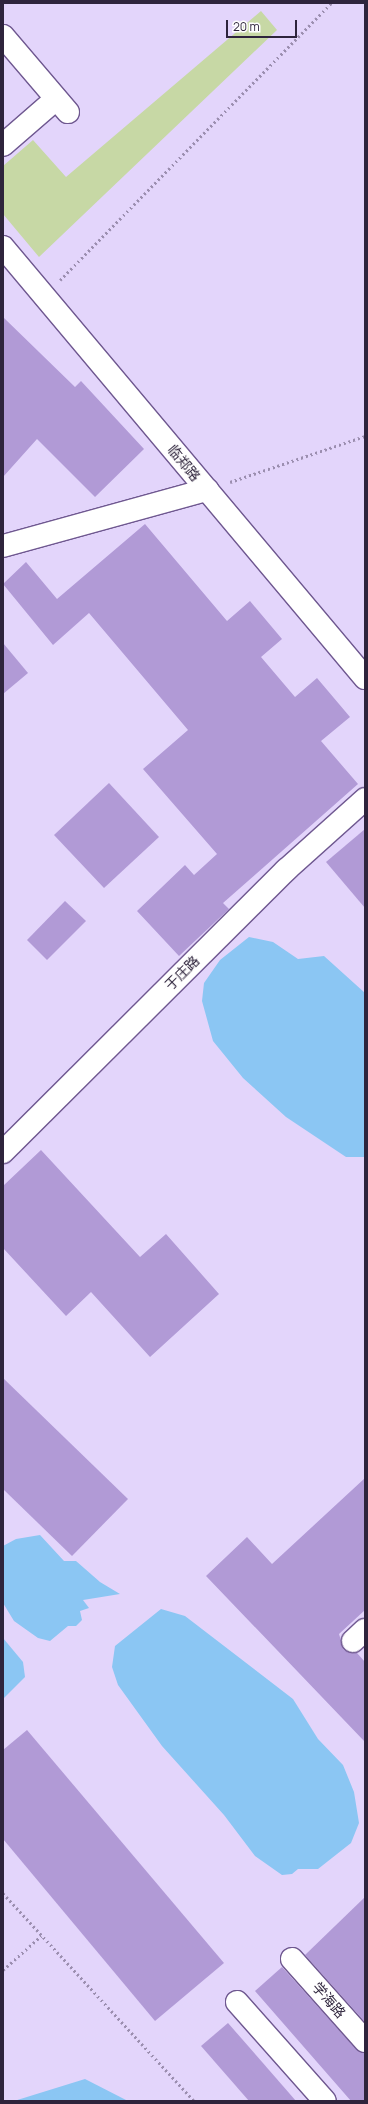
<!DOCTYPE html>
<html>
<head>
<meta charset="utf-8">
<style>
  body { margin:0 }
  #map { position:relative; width:368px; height:2104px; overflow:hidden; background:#e3d5fb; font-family:Manrope,"Noto Sans SC",sans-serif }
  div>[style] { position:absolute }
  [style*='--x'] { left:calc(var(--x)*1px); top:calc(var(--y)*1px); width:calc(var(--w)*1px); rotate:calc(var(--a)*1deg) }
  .green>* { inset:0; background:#c7d8a5 }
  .water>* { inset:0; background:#8bc6f3 }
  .building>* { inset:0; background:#b19ad6 }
  .path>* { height:2.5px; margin-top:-1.25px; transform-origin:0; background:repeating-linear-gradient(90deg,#9b8eaf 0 2px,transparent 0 5px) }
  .roads { filter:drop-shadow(1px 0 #6f5890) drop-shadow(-1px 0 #6f5890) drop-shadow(0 1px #6f5890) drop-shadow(0 -1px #6f5890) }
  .minor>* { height:22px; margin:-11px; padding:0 11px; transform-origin:11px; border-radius:11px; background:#fff }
  .major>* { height:22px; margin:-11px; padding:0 11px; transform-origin:11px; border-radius:11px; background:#fff }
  span { translate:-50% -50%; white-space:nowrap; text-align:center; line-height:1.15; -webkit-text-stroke:3px #fefefe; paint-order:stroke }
  .street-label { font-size:14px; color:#2e243c }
  .frame { position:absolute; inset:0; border:4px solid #2e243c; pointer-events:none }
  .scale { position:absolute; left:226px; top:20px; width:71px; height:18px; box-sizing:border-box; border:2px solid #2e243c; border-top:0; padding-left:5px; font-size:12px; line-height:14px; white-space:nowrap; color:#2e243c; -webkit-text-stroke:3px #fefefe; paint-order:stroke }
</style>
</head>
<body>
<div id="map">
  <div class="green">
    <div style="clip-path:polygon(261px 11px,277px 30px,39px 257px,3px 214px,3px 166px,33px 140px,66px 177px)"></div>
  </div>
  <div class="water">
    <div style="clip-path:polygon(249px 937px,273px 942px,298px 959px,324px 956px,365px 993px,365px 1157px,346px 1157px,286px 1117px,243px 1078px,213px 1041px,202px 1001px,204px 983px,220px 960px)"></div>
    <div style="clip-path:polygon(40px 1535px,64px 1561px,76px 1561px,100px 1582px,120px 1594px,83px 1600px,89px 1608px,80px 1611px,82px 1620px,76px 1626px,68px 1626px,50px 1641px,38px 1638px,14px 1621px,3px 1603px,3px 1546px,16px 1539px)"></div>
    <div style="clip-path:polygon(161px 1609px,185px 1616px,293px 1699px,318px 1739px,343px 1765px,354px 1792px,359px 1823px,351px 1843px,318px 1869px,298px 1869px,292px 1874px,282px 1875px,255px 1856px,224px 1815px,162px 1746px,118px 1685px,112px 1667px,115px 1646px)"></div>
    <div style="clip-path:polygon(3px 1638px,23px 1662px,25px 1677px,3px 1699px)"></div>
    <div style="clip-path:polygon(85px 2079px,128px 2101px,14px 2101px)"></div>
  </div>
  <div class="building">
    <div style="clip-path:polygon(3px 317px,75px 387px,81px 381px,144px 449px,95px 497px,37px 439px,3px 477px)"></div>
    <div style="clip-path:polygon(145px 524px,227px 621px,250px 601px,282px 639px,261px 657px,295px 697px,317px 678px,350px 717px,321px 741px,358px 784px,223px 903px,229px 909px,179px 956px,137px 911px,185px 865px,194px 875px,217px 854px,143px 769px,188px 730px,89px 613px,53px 645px,3px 584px,26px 562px,57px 599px)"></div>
    <div style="clip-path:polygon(3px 643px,28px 673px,3px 694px)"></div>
    <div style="clip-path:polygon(109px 783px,159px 837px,104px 888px,54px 835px)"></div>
    <div style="clip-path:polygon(365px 829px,365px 908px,326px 862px)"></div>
    <div style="clip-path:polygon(65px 901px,86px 921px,47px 960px,27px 940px)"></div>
    <div style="clip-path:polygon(41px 1150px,140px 1257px,166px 1234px,219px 1294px,150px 1357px,91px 1292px,66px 1316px,3px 1248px,3px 1186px)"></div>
    <div style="clip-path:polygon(3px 1378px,128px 1499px,72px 1556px,3px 1489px)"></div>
    <div style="clip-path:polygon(365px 1478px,365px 1610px,339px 1634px,344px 1650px,357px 1653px,365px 1662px,365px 1742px,206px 1576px,247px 1537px,272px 1564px)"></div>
    <div style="clip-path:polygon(27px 1730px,224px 1963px,155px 2021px,3px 1839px,3px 1750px)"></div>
    <div style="clip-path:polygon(365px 1897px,365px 2022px,305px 1955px)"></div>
    <div style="clip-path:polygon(282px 1967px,356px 2049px,365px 2053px,365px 2101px,351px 2101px,255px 1991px)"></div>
    <div style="clip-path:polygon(228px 2023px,296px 2101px,249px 2101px,201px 2046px)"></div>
  </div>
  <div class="path">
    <div style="--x:60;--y:280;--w:388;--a:-45.6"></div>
    <div style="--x:230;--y:482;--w:143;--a:-18.8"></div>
    <div style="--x:3;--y:1893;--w:282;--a:47.4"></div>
    <div style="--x:3;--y:1970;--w:51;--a:-41.8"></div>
  </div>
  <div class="roads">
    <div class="minor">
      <div style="--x:3;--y:36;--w:100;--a:49.5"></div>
      <div style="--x:3;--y:145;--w:70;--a:-41"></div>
      <div style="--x:3;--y:546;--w:212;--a:-15.4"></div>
      <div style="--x:3;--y:1152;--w:400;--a:-44.9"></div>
      <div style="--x:286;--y:870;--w:106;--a:-41.9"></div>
      <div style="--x:353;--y:1641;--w:16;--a:-43"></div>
      <div style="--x:292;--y:1959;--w:110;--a:48.3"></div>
      <div style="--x:237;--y:2002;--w:132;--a:48.4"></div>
    </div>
    <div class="major">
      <div style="--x:3;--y:247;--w:563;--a:49.97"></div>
    </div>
  </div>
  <div class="street-label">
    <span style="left:184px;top:463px;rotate:50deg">临郑路</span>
    <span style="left:182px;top:973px;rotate:-45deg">于庄路</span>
    <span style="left:329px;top:2000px;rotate:49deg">学海路</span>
  </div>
  <div class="frame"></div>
  <div class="scale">20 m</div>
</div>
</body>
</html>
